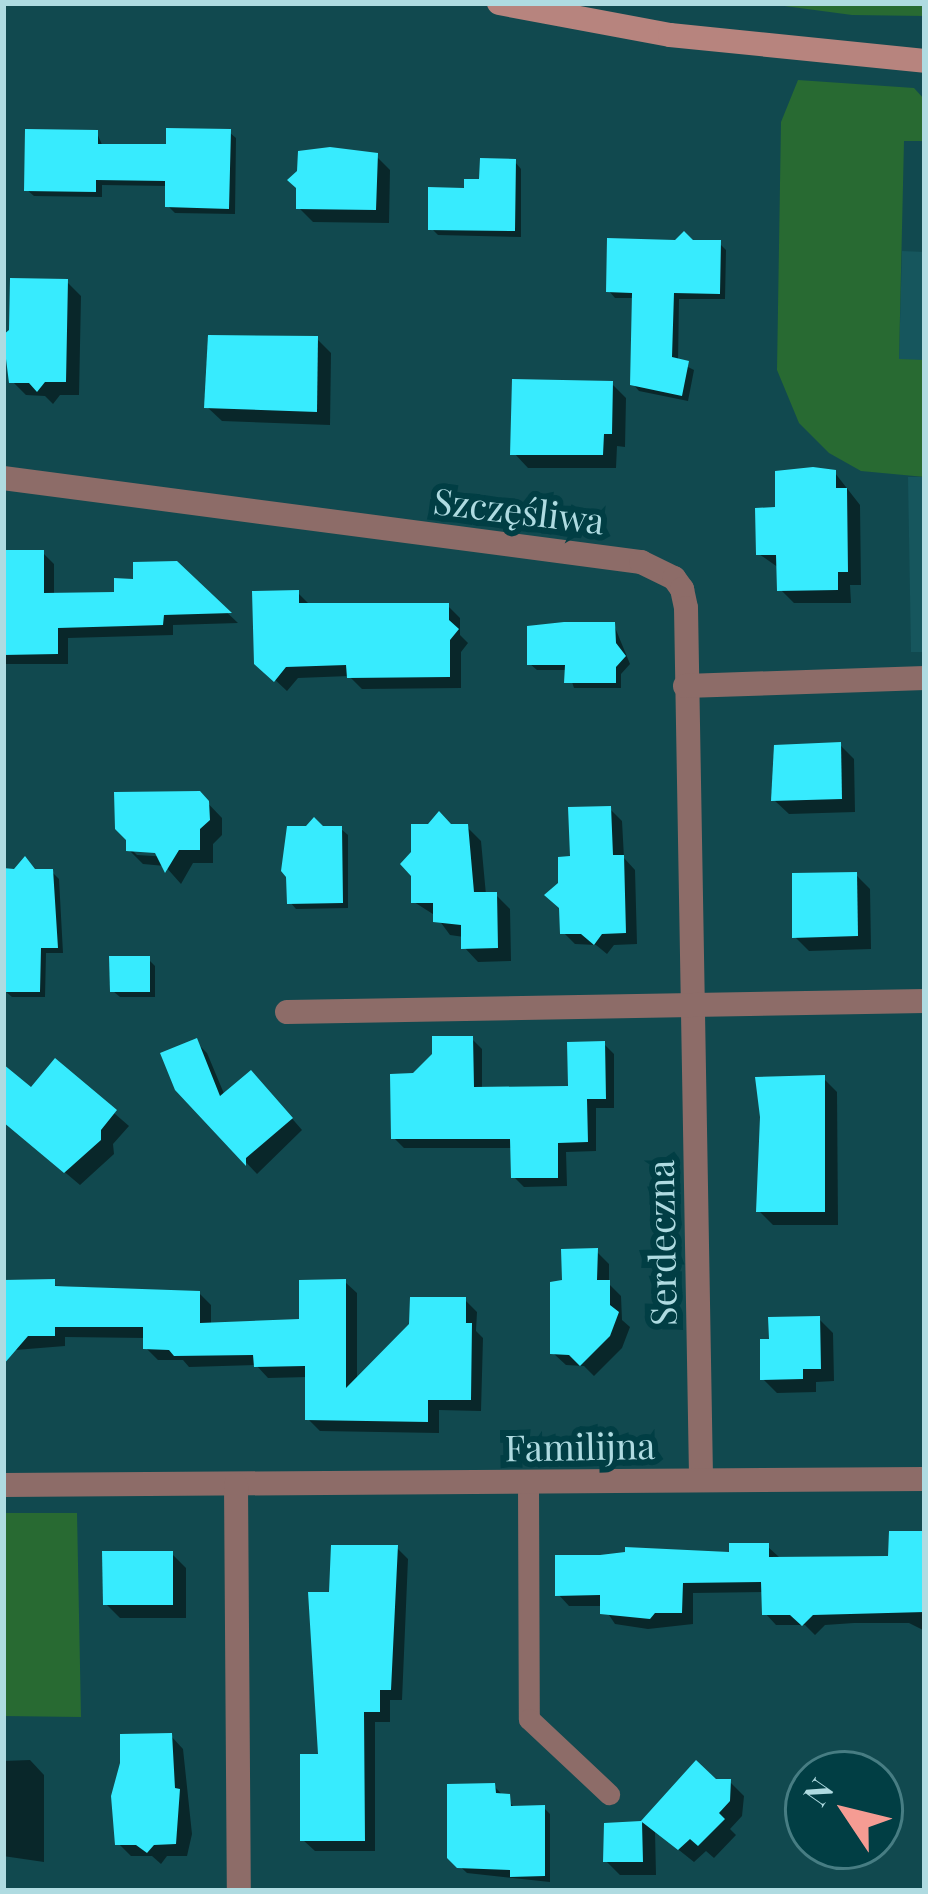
<!DOCTYPE html>
<html>
<head>
<meta charset="utf-8">
<style>
  body { margin:0 }
  #map { position:relative; width:928px; height:1894px; overflow:hidden; background:#11494f; font-family:"Playfair Display",serif }
  div>[style] { position:absolute }
  [style*='--x'] { left:calc(var(--x)*1px); top:calc(var(--y)*1px); width:calc(var(--w)*1px); rotate:calc(var(--a)*1deg) }
  .built>* { inset:0; background:#16565d }
  .green>* { inset:0; background:#286a32 }
  .shadow>* { inset:0; background:#0007 }
  .building>* { inset:0; background:#37ebfe }
  .service>* { height:21px; margin:-10.5px; padding:0 10.5px; transform-origin:10.5px; border-radius:10.5px; background:#8d6c68 }
  .minor>* { height:24px; margin:-12px; padding:0 12px; transform-origin:12px; border-radius:12px; background:#8d6c68 }
  .secondary>* { height:24px; margin:-12px; padding:0 12px; transform-origin:12px; border-radius:12px; background:#b7847e }
  span { translate:-50% -50%; white-space:nowrap; text-align:center; line-height:1.15; -webkit-text-stroke:12px #013e44; paint-order:stroke }
  .street-label { font-size:36px; color:#afdbe1 }
  .frame { position:absolute; inset:0; border:6px solid #afdbe1; pointer-events:none }
  .north { position:absolute; left:784px; top:1750px; width:120px; height:120px; box-sizing:border-box; background:#013e44; border:3px solid #477d83; border-radius:50%; rotate:305deg; font-size:33px; font-weight:700; line-height:48px; text-align:center; color:#afdbe1 }
  .north::after { content:''; display:block; margin:auto; width:42px; height:54px; background:#f59c93; clip-path:polygon(50% 0,100% 100%,50% 72%,0 100%) }
</style>
</head>
<body>
<div id="map">
  <div class="built">
    <div style="clip-path:polygon(902px 251px,925px 252px,925px 360px,899px 360px)"></div>
    <div style="clip-path:polygon(908px 477px,925px 477px,925px 652px,911px 652px)"></div>
  </div>
  <div class="green">
    <div style="clip-path:polygon(762px 3px,925px 3px,925px 16px,852px 15px)"></div>
    <div style="clip-path:polygon(798px 80px,914px 88px,925px 100px,925px 141px,904px 141px,899px 359px,925px 360px,925px 477px,861px 471px,829px 453px,799px 423px,777px 370px,781px 122px)"></div>
    <div style="clip-path:polygon(3px 1513px,77px 1513px,81px 1717px,3px 1716px)"></div>
  </div>
  <div class="shadow">
    <div style="clip-path:polygon(229px 132px,236px 138px,235px 214px,175px 213px,168px 206px,168px 186px,102px 185px,102px 197px,34px 196px,27px 190px,97px 133px,103px 147px,169px 146px)"></div>
    <div style="clip-path:polygon(376px 156px,390px 170px,389px 223px,313px 222px,299px 208px)"></div>
    <div style="clip-path:polygon(515px 162px,521px 169px,521px 237px,438px 235px,431px 228px,467px 191px)"></div>
    <div style="clip-path:polygon(692px 243px,719px 243px,726px 250px,725px 299px,679px 299px,678px 362px,694px 370px,688px 401px,639px 391px,633px 384px,635px 298px,615px 298px,609px 291px)"></div>
    <div style="clip-path:polygon(67px 282px,81px 296px,79px 395px,60px 395px,53px 404px,45px 396px,26px 395px,12px 381px,12px 353px,3px 339px)"></div>
    <div style="clip-path:polygon(317px 339px,331px 353px,330px 425px,222px 421px,207px 407px)"></div>
    <div style="clip-path:polygon(612px 384px,626px 398px,625px 447px,617px 446px,616px 468px,528px 468px,514px 453px)"></div>
    <div style="clip-path:polygon(835px 473px,860px 505px,861px 585px,850px 585px,851px 603px,794px 603px,780px 589px,779px 568px,759px 554px)"></div>
    <div style="clip-path:polygon(43px 553px,54px 564px,54px 596px,117px 595px,176px 564px,238px 623px,173px 625px,173px 635px,68px 638px,68px 664px,5px 664px,3px 596px)"></div>
    <div style="clip-path:polygon(298px 593px,311px 606px,448px 606px,460px 618px,460px 635px,468px 643px,461px 652px,461px 688px,362px 689px,349px 676px,298px 678px,287px 691px,257px 663px)"></div>
    <div style="clip-path:polygon(614px 625px,630px 664px,621px 674px,621px 688px,574px 688px,568px 670px,537px 670px,530px 664px)"></div>
    <div style="clip-path:polygon(840px 745px,854px 759px,855px 812px,789px 814px,774px 800px)"></div>
    <div style="clip-path:polygon(evenodd,199px 794px,222px 818px,222px 835px,213px 844px,213px 863px,193px 863px,181px 884px,165px 866px,143px 864px,129px 850px,129px 839px,118px 827px,117px 795px,199px 794px,130px 848px,170px 852px,169px 857px,137px 855px,130px 848px)"></div>
    <div style="clip-path:polygon(610px 809px,622px 821px,624px 858px,635px 870px,637px 944px,614px 945px,607px 954px,596px 945px,575px 944px,563px 932px,561px 885px)"></div>
    <div style="clip-path:polygon(450px 827px,467px 827px,481px 841px,486px 895px,496px 895px,510px 909px,511px 961px,478px 962px,464px 947px,464px 937px,450px 935px,436px 916px,414px 902px)"></div>
    <div style="clip-path:polygon(322px 829px,341px 829px,348px 835px,348px 908px,296px 909px,290px 902px)"></div>
    <div style="clip-path:polygon(3px 871px,52px 872px,59px 879px,63px 953px,46px 953px,45px 997px,12px 997px,5px 991px)"></div>
    <div style="clip-path:polygon(856px 875px,870px 889px,871px 949px,809px 951px,795px 937px)"></div>
    <div style="clip-path:polygon(148px 959px,155px 966px,155px 997px,120px 997px,113px 991px)"></div>
    <div style="clip-path:polygon(472px 1039px,482px 1049px,482px 1090px,571px 1089px,604px 1044px,614px 1054px,614px 1108px,596px 1108px,596px 1151px,566px 1152px,567px 1186px,524px 1187px,514px 1177px,513px 1148px,404px 1148px,394px 1138px,414px 1076px)"></div>
    <div style="clip-path:polygon(196px 1042px,207px 1053px,225px 1096px,263px 1085px,302px 1130px,257px 1174px,177px 1088px)"></div>
    <div style="clip-path:polygon(55px 1062px,129px 1126px,113px 1144px,114px 1154px,80px 1185px,3px 1120px)"></div>
    <div style="clip-path:polygon(823px 1078px,837px 1092px,838px 1225px,773px 1225px,759px 1211px,763px 1117px)"></div>
    <div style="clip-path:polygon(596px 1251px,609px 1264px,609px 1284px,621px 1296px,622px 1320px,630px 1327px,622px 1348px,594px 1376px,584px 1366px,566px 1365px,553px 1353px,565px 1283px)"></div>
    <div style="clip-path:polygon(345px 1282px,357px 1293px,357px 1382px,465px 1300px,477px 1312px,476px 1331px,483px 1338px,481px 1411px,439px 1410px,439px 1433px,320px 1431px,308px 1419px,308px 1377px,268px 1378px,256px 1365px,189px 1367px,183px 1360px,158px 1360px,146px 1348px,146px 1338px,65px 1337px,65px 1346px,3px 1351px,3px 1283px,199px 1293px,211px 1305px,211px 1325px,302px 1322px)"></div>
    <div style="clip-path:polygon(819px 1319px,833px 1333px,834px 1381px,816px 1382px,816px 1392px,777px 1393px,763px 1379px)"></div>
    <div style="clip-path:polygon(925px 1536px,925px 1631px,909px 1623px,854px 1623px,825px 1625px,815px 1635px,805px 1625px,776px 1625px,765px 1613px,764px 1592px,693px 1593px,693px 1624px,648px 1629px,615px 1624px,603px 1606px,569px 1606px,558px 1594px,767px 1546px,779px 1557px,891px 1559px)"></div>
    <div style="clip-path:polygon(397px 1548px,408px 1559px,402px 1700px,390px 1700px,390px 1722px,375px 1722px,375px 1851px,315px 1851px,303px 1840px,321px 1757px,332px 1595px)"></div>
    <div style="clip-path:polygon(172px 1554px,186px 1568px,186px 1618px,120px 1618px,106px 1604px)"></div>
    <div style="clip-path:polygon(171px 1736px,183px 1749px,192px 1834px,187px 1856px,167px 1856px,161px 1864px,152px 1856px,131px 1856px,118px 1843px)"></div>
    <div style="clip-path:polygon(30px 1760px,44px 1775px,44px 1862px,3px 1856px,3px 1761px)"></div>
    <div style="clip-path:polygon(697px 1764px,715px 1782px,730px 1782px,744px 1796px,742px 1816px,730px 1829px,736px 1835px,714px 1858px,706px 1851px,694px 1862px,655px 1831px,656px 1875px,620px 1875px,606px 1861px,607px 1825px,642px 1824px)"></div>
    <div style="clip-path:polygon(494px 1786px,516px 1809px,544px 1808px,550px 1814px,550px 1882px,467px 1873px,450px 1857px)"></div>
  </div>
  <div class="building">
    <div style="clip-path:polygon(166px 128px,231px 129px,229px 209px,165px 207px,165px 181px,96px 180px,96px 192px,24px 191px,25px 129px,98px 130px,98px 144px,166px 144px)"></div>
    <div style="clip-path:polygon(330px 147px,378px 153px,376px 210px,296px 209px,296px 188px,287px 180px,297px 171px,298px 151px)"></div>
    <div style="clip-path:polygon(480px 158px,516px 159px,515px 231px,428px 230px,428px 187px,464px 188px,464px 179px,479px 179px)"></div>
    <div style="clip-path:polygon(684px 231px,693px 240px,721px 240px,720px 294px,674px 293px,672px 357px,689px 361px,682px 396px,630px 385px,632px 293px,606px 292px,607px 238px,675px 240px)"></div>
    <div style="clip-path:polygon(10px 278px,68px 279px,66px 382px,45px 382px,37px 392px,29px 383px,9px 383px,3px 335px,9px 330px)"></div>
    <div style="clip-path:polygon(208px 335px,318px 336px,317px 412px,204px 408px)"></div>
    <div style="clip-path:polygon(512px 379px,613px 381px,612px 434px,604px 434px,603px 455px,510px 455px)"></div>
    <div style="clip-path:polygon(813px 467px,836px 470px,836px 488px,847px 488px,848px 572px,838px 572px,838px 590px,777px 591px,776px 555px,756px 555px,755px 508px,775px 507px,775px 471px)"></div>
    <div style="clip-path:polygon(3px 550px,44px 550px,44px 593px,114px 592px,114px 578px,133px 579px,133px 562px,177px 561px,232px 613px,164px 615px,163px 625px,58px 628px,58px 654px,3px 655px)"></div>
    <div style="clip-path:polygon(299px 590px,299px 603px,449px 603px,449px 620px,459px 629px,450px 640px,450px 677px,347px 678px,346px 665px,286px 667px,274px 682px,254px 664px,252px 591px)"></div>
    <div style="clip-path:polygon(564px 622px,615px 622px,616px 643px,626px 656px,616px 667px,616px 683px,564px 683px,565px 665px,527px 665px,527px 626px)"></div>
    <div style="clip-path:polygon(841px 742px,842px 799px,771px 801px,774px 745px)"></div>
    <div style="clip-path:polygon(200px 791px,209px 801px,210px 820px,200px 829px,200px 850px,179px 850px,165px 873px,155px 853px,126px 851px,126px 840px,115px 829px,114px 792px)"></div>
    <div style="clip-path:polygon(611px 806px,613px 855px,624px 855px,626px 933px,602px 934px,594px 945px,581px 934px,560px 934px,559px 908px,544px 895px,558px 883px,558px 857px,570px 856px,568px 807px)"></div>
    <div style="clip-path:polygon(439px 811px,451px 824px,468px 824px,474px 892px,497px 892px,498px 948px,461px 949px,461px 925px,433px 922px,433px 903px,411px 903px,411px 876px,400px 864px,411px 852px,411px 824px,428px 824px)"></div>
    <div style="clip-path:polygon(314px 817px,323px 826px,342px 826px,343px 903px,287px 904px,286px 877px,281px 871px,287px 826px,306px 826px)"></div>
    <div style="clip-path:polygon(25px 856px,35px 869px,53px 869px,58px 948px,41px 948px,40px 992px,3px 992px,3px 868px,14px 869px)"></div>
    <div style="clip-path:polygon(857px 872px,858px 936px,792px 938px,792px 873px)"></div>
    <div style="clip-path:polygon(109px 956px,150px 956px,150px 992px,110px 992px)"></div>
    <div style="clip-path:polygon(432px 1036px,473px 1036px,474px 1087px,568px 1086px,567px 1042px,605px 1041px,606px 1099px,587px 1099px,588px 1142px,558px 1143px,558px 1178px,511px 1178px,510px 1139px,391px 1139px,390px 1074px,413px 1073px,432px 1054px)"></div>
    <div style="clip-path:polygon(197px 1038px,220px 1096px,251px 1070px,293px 1118px,246px 1158px,246px 1166px,175px 1090px,160px 1053px)"></div>
    <div style="clip-path:polygon(55px 1058px,117px 1110px,101px 1130px,101px 1140px,64px 1173px,3px 1122px,3px 1064px,31px 1087px)"></div>
    <div style="clip-path:polygon(825px 1075px,825px 1212px,756px 1212px,760px 1117px,755px 1077px)"></div>
    <div style="clip-path:polygon(598px 1248px,597px 1280px,610px 1280px,610px 1305px,619px 1312px,610px 1336px,580px 1366px,569px 1355px,550px 1354px,550px 1282px,562px 1280px,561px 1249px)"></div>
    <div style="clip-path:polygon(55px 1279px,55px 1286px,200px 1291px,200px 1323px,299px 1319px,299px 1280px,346px 1279px,346px 1388px,409px 1324px,410px 1297px,466px 1297px,466px 1323px,472px 1323px,471px 1400px,428px 1400px,428px 1422px,305px 1420px,305px 1366px,254px 1367px,253px 1355px,174px 1356px,169px 1350px,143px 1349px,143px 1327px,55px 1327px,55px 1336px,28px 1336px,3px 1365px,3px 1280px)"></div>
    <div style="clip-path:polygon(820px 1316px,821px 1369px,803px 1369px,803px 1379px,760px 1380px,760px 1339px,769px 1339px,768px 1317px)"></div>
    <div style="clip-path:polygon(889px 1531px,925px 1531px,925px 1612px,813px 1615px,802px 1626px,790px 1615px,762px 1615px,761px 1582px,683px 1583px,682px 1613px,655px 1613px,650px 1619px,600px 1614px,600px 1595px,555px 1596px,555px 1555px,600px 1555px,625px 1552px,625px 1547px,729px 1552px,729px 1543px,769px 1543px,769px 1557px,888px 1556px)"></div>
    <div style="clip-path:polygon(331px 1545px,398px 1545px,391px 1690px,380px 1690px,380px 1712px,364px 1712px,365px 1841px,300px 1841px,300px 1754px,318px 1754px,308px 1592px,329px 1592px)"></div>
    <div style="clip-path:polygon(102px 1551px,173px 1551px,173px 1605px,103px 1605px)"></div>
    <div style="clip-path:polygon(172px 1733px,175px 1788px,180px 1789px,176px 1844px,154px 1845px,147px 1853px,136px 1845px,115px 1845px,111px 1796px,120px 1763px,120px 1734px)"></div>
    <div style="clip-path:polygon(696px 1760px,716px 1779px,731px 1779px,730px 1801px,719px 1813px,725px 1819px,698px 1846px,690px 1839px,678px 1850px,642px 1822px,643px 1862px,603px 1862px,604px 1823px,641px 1821px)"></div>
    <div style="clip-path:polygon(495px 1783px,496px 1793px,510px 1794px,511px 1806px,545px 1805px,545px 1876px,510px 1877px,510px 1870px,457px 1868px,447px 1858px,447px 1784px)"></div>
  </div>
  <div class="service">
    <div style="--x:528;--y:1483;--w:236;--a:89.8"></div>
    <div style="--x:529;--y:1719;--w:110;--a:43.2"></div>
  </div>
  <div class="minor">
    <div style="--x:3;--y:478;--w:644;--a:7.5"></div>
    <div style="--x:641;--y:562;--w:37;--a:26"></div>
    <div style="--x:674;--y:578;--w:14;--a:54"></div>
    <div style="--x:682;--y:589;--w:19;--a:78"></div>
    <div style="--x:686;--y:608;--w:872;--a:89.01"></div>
    <div style="--x:685;--y:686;--w:240;--a:-1.9"></div>
    <div style="--x:287;--y:1012;--w:638;--a:-0.99"></div>
    <div style="--x:3;--y:1485;--w:922;--a:-0.37"></div>
    <div style="--x:236;--y:1485;--w:406;--a:89.6"></div>
  </div>
  <div class="secondary">
    <div style="--x:499;--y:3;--w:174;--a:10.6"></div>
    <div style="--x:670;--y:35;--w:256;--a:5.8"></div>
  </div>
  <div class="street-label">
    <span style="left:519px;top:510px;rotate:7deg">Szczęśliwa</span>
    <span style="left:661px;top:1243px;rotate:-91deg">Serdeczna</span>
    <span style="left:580px;top:1446px;rotate:-1deg">Familijna</span>
  </div>
  <div class="frame"></div>
  <div class="north">N</div>
</div>
</body>
</html>
